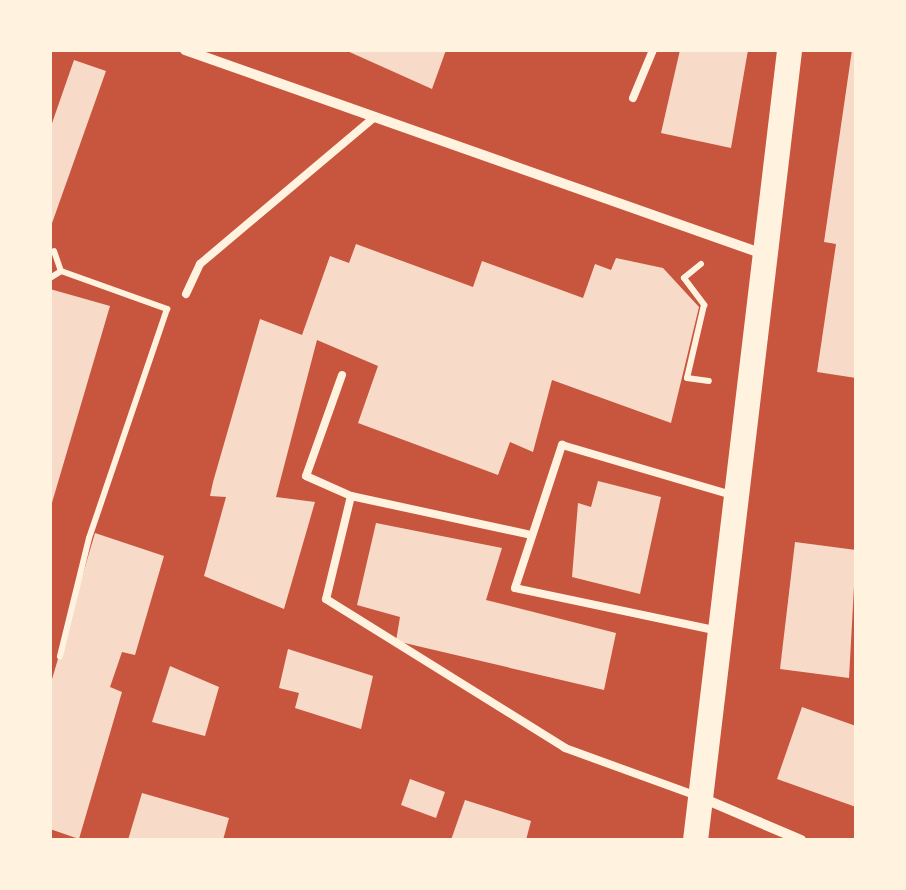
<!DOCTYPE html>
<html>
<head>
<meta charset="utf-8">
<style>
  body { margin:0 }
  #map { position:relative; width:906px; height:890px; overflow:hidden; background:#c8553d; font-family:Figtree,sans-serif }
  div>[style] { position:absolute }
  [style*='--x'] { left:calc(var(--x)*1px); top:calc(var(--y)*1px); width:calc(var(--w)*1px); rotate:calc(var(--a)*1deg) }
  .building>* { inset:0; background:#f7dbc8 }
  .path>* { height:6px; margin:-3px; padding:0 3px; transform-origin:3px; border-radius:3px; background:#fff3e0 }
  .service>* { height:8px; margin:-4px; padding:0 4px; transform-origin:4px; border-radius:4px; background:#fff3e0 }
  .minor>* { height:10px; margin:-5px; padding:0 5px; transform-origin:5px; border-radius:5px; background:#fff3e0 }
  .primary>* { height:25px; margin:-12.5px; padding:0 12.5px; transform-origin:12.5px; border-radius:12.5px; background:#fff3e0 }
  span { translate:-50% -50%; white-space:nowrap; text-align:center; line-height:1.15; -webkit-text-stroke:8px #fff3e0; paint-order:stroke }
  .frame { position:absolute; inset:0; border:52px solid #fff3e0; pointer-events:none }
</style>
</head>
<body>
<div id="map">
  <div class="building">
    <div style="clip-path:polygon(345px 50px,446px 50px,432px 89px)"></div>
    <div style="clip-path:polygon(680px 50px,748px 50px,731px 148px,661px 133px)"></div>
    <div style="clip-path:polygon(852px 50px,856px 50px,856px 378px,817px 372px,836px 244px,824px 242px)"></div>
    <div style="clip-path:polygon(74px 60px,106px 71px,51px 226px,50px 129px)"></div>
    <div style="clip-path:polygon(356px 244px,473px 287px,482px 261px,583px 298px,595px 264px,611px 270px,616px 258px,663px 268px,699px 307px,671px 423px,552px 380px,533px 452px,510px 442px,498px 475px,358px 423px,378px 366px,317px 340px,276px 497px,315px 502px,284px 609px,204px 576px,226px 497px,210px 496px,213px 482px,260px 319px,302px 335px,330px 256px,349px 263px)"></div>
    <div style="clip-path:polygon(50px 289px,110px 306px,51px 506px,50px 506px)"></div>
    <div style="clip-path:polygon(598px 481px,661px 497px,640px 594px,572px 577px,578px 503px,591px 507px)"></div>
    <div style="clip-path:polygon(376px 523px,502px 548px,486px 600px,616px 633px,604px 690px,396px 641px,400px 617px,357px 605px)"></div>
    <div style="clip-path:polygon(95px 533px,164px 556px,135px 655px,122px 652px,110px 687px,122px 692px,79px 839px,50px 829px,50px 686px)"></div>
    <div style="clip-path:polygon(795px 542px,856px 550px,849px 678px,780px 669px)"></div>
    <div style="clip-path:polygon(288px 649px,373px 676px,361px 729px,295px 708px,299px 693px,279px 688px)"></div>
    <div style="clip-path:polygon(170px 666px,219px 687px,205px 736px,152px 722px)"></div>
    <div style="clip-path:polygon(802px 707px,856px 726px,856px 807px,777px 779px)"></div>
    <div style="clip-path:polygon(410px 779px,445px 792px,436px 818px,401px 805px)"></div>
    <div style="clip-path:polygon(142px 793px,229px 818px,223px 840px,128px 840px)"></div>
    <div style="clip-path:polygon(465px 800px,531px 821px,526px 840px,451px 840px)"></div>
  </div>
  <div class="path">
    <div style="--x:54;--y:251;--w:21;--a:71"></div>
    <div style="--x:61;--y:271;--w:113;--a:19.7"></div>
    <div style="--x:167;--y:309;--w:242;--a:108.8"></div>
    <div style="--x:89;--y:538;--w:122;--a:103.8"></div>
    <div style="--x:701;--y:264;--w:22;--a:141"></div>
    <div style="--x:684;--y:278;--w:34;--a:53"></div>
    <div style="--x:704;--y:305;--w:75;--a:103.1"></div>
    <div style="--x:687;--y:378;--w:22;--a:8"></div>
    <div style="--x:50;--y:278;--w:13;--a:-32"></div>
  </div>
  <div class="service">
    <div style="--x:633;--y:98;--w:52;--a:-67.4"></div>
    <div style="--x:186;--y:294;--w:33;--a:-65"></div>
    <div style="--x:200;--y:264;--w:225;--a:-40.1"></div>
    <div style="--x:342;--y:375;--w:107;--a:109.6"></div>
    <div style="--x:306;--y:476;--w:49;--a:24"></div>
    <div style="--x:351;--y:496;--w:106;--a:103.6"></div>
    <div style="--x:326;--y:599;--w:282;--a:31.9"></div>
    <div style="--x:565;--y:748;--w:137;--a:20"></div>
    <div style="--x:351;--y:496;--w:184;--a:12.2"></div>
    <div style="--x:714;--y:630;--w:203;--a:-168.1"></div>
    <div style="--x:515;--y:588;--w:151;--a:-71.8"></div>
    <div style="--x:562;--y:445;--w:177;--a:16.4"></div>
  </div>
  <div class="minor">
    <div style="--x:185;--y:50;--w:616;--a:19.43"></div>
    <div style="--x:700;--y:797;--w:110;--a:23.1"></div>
  </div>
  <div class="primary">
    <div style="--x:695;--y:840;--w:796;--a:-83.21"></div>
  </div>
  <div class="frame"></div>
</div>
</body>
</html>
